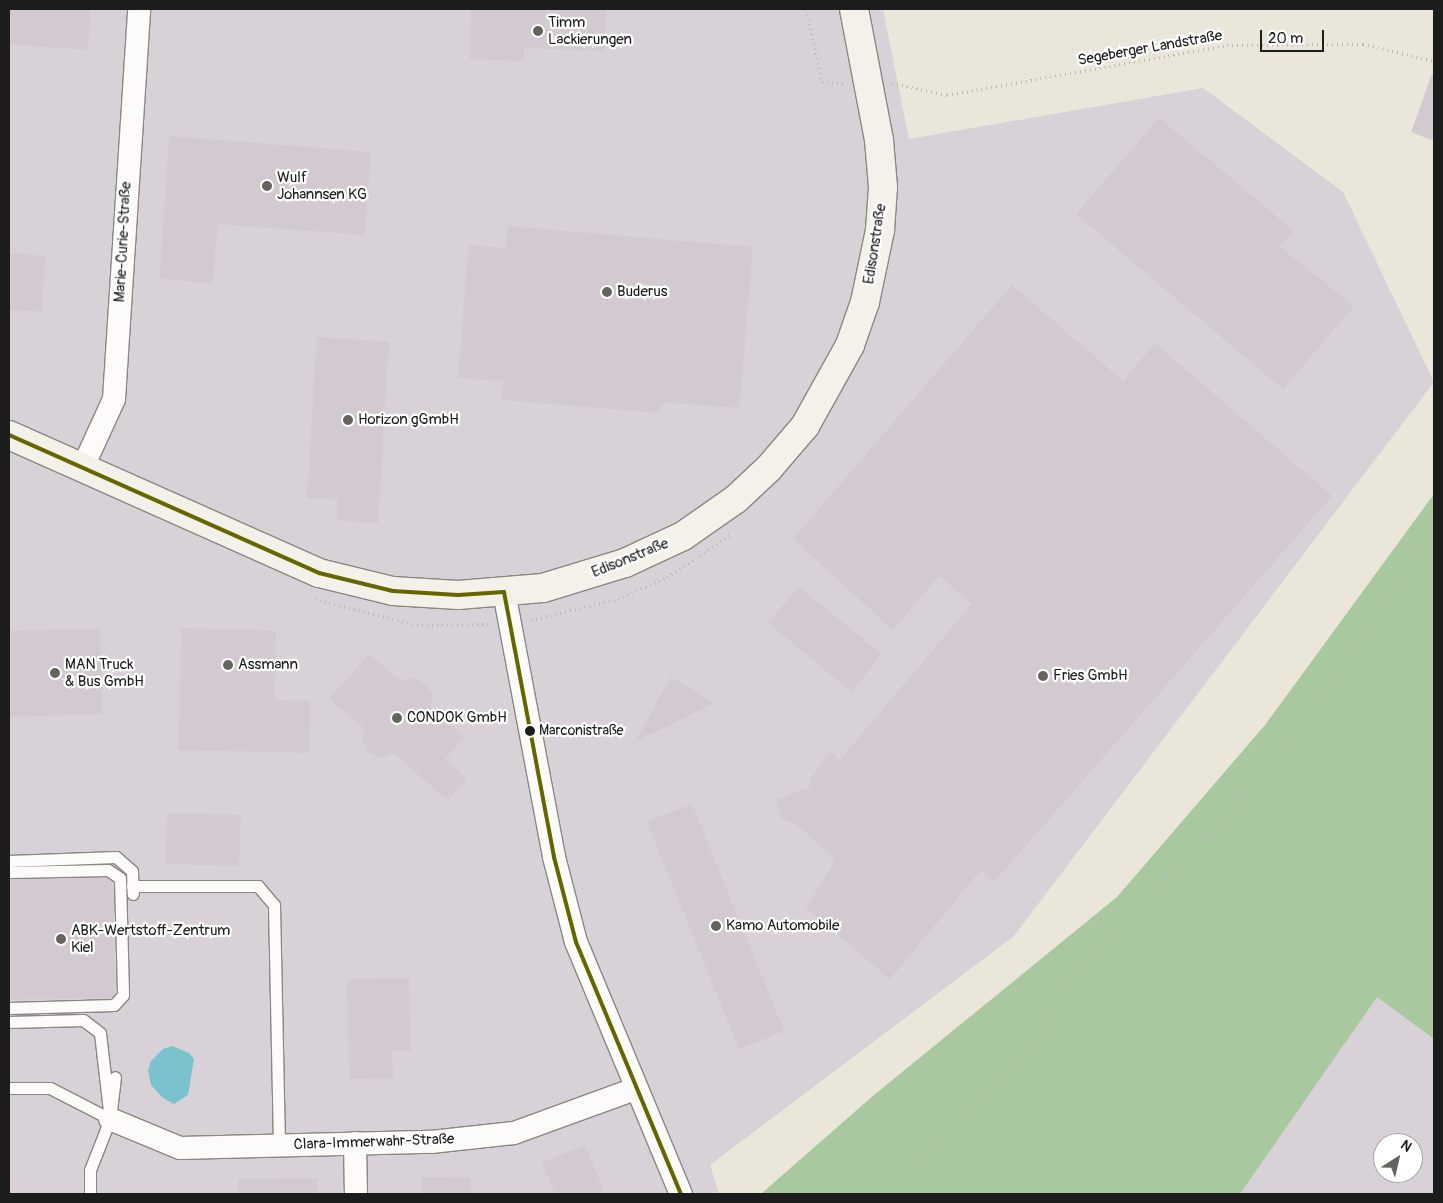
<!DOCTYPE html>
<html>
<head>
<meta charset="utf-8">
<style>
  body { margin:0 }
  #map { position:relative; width:1443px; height:1203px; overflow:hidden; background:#ebe6da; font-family:Pangolin,sans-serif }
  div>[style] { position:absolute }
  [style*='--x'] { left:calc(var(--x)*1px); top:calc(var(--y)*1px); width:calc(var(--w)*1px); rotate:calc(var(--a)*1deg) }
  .industrial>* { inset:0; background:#d8d1d8 }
  .forest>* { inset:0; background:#a9c8a0 }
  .water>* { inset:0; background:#7ac2cd }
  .building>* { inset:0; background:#d3c9d0 }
  .path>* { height:3px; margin-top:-1.5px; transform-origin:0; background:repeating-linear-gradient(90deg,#b9b8b6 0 1px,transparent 0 5px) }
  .roads { filter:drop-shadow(1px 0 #8a8781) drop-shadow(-1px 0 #8a8781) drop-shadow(0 1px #8a8781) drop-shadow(0 -1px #8a8781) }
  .lane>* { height:11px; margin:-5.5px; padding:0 5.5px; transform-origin:5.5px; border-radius:5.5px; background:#fcfbf9 }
  .street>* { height:22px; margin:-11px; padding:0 11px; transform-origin:11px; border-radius:11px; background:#fcfbf9 }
  .secondary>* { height:28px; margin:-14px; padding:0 14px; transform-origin:14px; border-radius:14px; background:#f3f1ea }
  .bus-1>* { height:4px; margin:-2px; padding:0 2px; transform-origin:2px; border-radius:2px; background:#660 }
  .dots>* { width:14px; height:14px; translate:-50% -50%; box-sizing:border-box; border:2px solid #fff; border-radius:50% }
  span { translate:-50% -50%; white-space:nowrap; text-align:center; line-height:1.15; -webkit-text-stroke:4.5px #fff; paint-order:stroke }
  .bus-label { font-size:14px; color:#1c1c1c }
  .left { translate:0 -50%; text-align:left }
  .poi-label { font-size:15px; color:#1c1c1c }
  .street-label { font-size:15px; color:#1c1c1c }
  .frame { position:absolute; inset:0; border:10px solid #1c1c1c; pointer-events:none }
  .north { position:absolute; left:1373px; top:1133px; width:50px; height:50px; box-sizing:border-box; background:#fff; border:1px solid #a4a4a4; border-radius:50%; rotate:35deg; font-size:14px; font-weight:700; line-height:20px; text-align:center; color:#1c1c1c }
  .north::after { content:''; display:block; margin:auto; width:18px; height:22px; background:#64635e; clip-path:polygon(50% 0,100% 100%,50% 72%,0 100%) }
  .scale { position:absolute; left:1260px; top:30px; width:64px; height:22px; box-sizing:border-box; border:2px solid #1c1c1c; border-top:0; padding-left:6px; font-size:15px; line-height:18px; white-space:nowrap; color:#1c1c1c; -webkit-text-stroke:4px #fff; paint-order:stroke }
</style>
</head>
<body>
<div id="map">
  <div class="industrial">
    <div style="clip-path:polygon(9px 9px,883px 9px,909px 139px,1203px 88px,1343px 192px,1434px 382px,1014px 936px,710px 1165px,719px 1194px,9px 1194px)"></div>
    <div style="clip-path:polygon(evenodd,1377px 996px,1434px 1039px,1434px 1194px,1240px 1194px,1377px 996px,1383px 1143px,1413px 1143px,1413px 1173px,1383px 1173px,1383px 1143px)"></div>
  </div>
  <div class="forest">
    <div style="clip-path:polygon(1434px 494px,1434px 1039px,1377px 997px,1240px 1194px,761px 1194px,874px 1095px,1117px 897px,1265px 725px)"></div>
  </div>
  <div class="water">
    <div style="clip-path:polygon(172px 1046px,189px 1053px,194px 1059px,188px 1095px,174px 1104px,163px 1098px,151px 1085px,148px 1070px,151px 1061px,163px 1049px)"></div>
  </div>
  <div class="building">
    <div style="clip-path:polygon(9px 9px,91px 9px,88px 50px,9px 44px)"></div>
    <div style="clip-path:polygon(471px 9px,606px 9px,604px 51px,524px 48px,524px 61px,470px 59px)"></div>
    <div style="clip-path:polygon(1432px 74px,1434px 75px,1434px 141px,1411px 132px)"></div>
    <div style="clip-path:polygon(1159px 118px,1294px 231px,1279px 246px,1354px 306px,1283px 389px,1076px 214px)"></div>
    <div style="clip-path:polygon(169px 136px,371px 152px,364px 235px,218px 224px,212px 284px,160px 278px)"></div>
    <div style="clip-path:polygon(508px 226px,753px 247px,739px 408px,661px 402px,660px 413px,501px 400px,503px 381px,458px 378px,469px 245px,506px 248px)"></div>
    <div style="clip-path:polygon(9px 253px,45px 256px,42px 312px,9px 309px)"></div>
    <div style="clip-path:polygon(1012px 285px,1123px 381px,1155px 343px,1332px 496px,994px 882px,981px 870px,890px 979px,806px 908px,836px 860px,797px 825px,782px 819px,776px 800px,809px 788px,812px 777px,830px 751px,840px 760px,972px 604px,939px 576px,893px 630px,793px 539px)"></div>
    <div style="clip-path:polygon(317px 337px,389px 342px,378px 523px,337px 520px,338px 500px,307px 498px)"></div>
    <div style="clip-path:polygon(799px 587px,881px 654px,852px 692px,768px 623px)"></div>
    <div style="clip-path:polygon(181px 628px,276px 631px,275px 700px,310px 701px,309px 753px,179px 750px)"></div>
    <div style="clip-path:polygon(100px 629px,102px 714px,9px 717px,9px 631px)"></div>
    <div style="clip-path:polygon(369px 654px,401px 681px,413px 678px,426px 684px,433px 695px,430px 706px,464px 737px,445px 759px,467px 779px,448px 800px,393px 753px,381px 758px,368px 752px,362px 739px,365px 729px,329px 699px)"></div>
    <div style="clip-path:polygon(671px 677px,714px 703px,635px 742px)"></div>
    <div style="clip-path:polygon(692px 804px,784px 1031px,739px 1049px,647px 822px)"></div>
    <div style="clip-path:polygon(167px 813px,241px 815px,239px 866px,165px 864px)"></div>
    <div style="clip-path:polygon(106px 878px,113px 882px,115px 993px,111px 998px,9px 1000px,9px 879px)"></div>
    <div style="clip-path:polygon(409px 978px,411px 1051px,392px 1051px,393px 1078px,349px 1079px,347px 979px)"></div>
    <div style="clip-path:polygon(585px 1145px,605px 1194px,555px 1194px,542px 1162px)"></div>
    <div style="clip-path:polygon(421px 1177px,471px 1178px,471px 1194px,421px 1194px)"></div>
    <div style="clip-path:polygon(317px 1178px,317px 1194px,238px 1194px,238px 1179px)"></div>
  </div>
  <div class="path">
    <div style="--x:806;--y:9;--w:75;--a:77.6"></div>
    <div style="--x:822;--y:82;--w:22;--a:3"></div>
    <div style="--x:892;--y:83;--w:56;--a:12.3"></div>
    <div style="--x:947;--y:95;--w:284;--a:-10.1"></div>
    <div style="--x:1227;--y:45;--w:136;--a:-0.4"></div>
    <div style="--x:1363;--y:44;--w:73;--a:13.5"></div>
    <div style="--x:700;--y:556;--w:37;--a:-35"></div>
    <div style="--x:315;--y:599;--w:105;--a:14.3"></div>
    <div style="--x:417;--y:625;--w:71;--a:-0.8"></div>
    <div style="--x:531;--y:620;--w:89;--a:-13.6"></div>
    <div style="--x:618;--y:599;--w:54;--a:-24.2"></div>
    <div style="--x:667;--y:577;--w:33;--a:-33"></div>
    <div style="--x:906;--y:1194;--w:39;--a:-72"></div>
    <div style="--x:918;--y:1157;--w:168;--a:-43.8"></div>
    <div style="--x:1039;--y:1041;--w:50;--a:-66.5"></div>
    <div style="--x:1059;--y:995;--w:61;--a:-52.4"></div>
    <div style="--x:1096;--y:947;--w:181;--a:-45.4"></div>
    <div style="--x:1223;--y:818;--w:99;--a:-48.3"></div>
    <div style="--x:1289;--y:744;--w:259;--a:-56"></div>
  </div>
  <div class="roads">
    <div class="lane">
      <div style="--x:9;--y:861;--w:107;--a:-2.1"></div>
      <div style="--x:116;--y:857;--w:21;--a:41"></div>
      <div style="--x:132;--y:871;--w:23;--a:88"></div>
      <div style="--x:9;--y:872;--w:99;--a:-1.2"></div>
      <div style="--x:108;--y:870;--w:14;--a:34"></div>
      <div style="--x:120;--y:878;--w:117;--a:88.5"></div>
      <div style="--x:123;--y:995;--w:13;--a:132"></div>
      <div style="--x:114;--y:1005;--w:105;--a:178.4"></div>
      <div style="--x:132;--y:886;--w:126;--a:0"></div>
      <div style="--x:258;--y:886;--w:25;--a:50"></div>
      <div style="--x:274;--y:905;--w:240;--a:88.8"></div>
      <div style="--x:9;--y:1022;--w:74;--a:-1.5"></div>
      <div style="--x:83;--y:1020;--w:21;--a:37"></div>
      <div style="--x:100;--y:1033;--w:87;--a:83.4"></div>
      <div style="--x:110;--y:1119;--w:42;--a:-83.2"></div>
      <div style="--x:9;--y:1088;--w:41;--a:0"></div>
      <div style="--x:50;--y:1088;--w:68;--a:27.3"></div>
      <div style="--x:110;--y:1119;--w:55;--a:111.4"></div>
      <div style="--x:90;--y:1170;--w:23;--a:90"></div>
    </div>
    <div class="street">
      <div style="--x:82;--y:469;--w:77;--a:-65.4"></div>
      <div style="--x:114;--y:399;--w:391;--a:-86.3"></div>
      <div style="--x:504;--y:592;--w:270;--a:79.3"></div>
      <div style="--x:554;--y:857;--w:88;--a:75.5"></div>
      <div style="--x:576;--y:942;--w:273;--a:67.4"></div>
      <div style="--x:110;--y:1119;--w:76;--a:22.5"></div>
      <div style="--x:180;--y:1148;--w:251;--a:-1.4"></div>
      <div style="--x:431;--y:1142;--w:83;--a:-6.2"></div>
      <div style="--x:514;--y:1133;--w:129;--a:-20"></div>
      <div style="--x:355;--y:1143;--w:51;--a:88.9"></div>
    </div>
    <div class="secondary">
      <div style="--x:9;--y:435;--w:339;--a:24"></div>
      <div style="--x:319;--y:573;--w:76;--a:13.7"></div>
      <div style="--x:393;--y:591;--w:65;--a:3.5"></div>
      <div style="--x:458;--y:595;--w:85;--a:-4.7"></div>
      <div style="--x:543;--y:588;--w:86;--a:-17"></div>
      <div style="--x:625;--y:563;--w:64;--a:-25"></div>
      <div style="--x:683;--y:536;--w:65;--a:-34.9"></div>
      <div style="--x:736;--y:499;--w:45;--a:-43.2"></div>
      <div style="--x:769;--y:468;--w:55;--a:-49.4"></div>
      <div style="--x:805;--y:426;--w:93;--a:-60.9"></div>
      <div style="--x:850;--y:345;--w:46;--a:-70.8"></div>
      <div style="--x:865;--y:302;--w:74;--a:-78.2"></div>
      <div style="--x:880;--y:230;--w:43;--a:-86"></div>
      <div style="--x:883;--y:187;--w:47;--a:-94.9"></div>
      <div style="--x:879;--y:140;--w:133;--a:-100.8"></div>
    </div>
  </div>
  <div class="bus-1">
    <div style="--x:9;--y:435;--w:339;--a:24"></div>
    <div style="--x:319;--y:573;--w:76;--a:13.7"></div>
    <div style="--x:393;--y:591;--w:65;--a:3.5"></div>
    <div style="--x:458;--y:595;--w:46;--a:-3.7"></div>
    <div style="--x:504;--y:592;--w:270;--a:79.3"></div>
    <div style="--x:554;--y:857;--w:88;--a:75.5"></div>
    <div style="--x:576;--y:942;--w:273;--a:67.4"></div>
  </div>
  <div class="dots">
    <div style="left:538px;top:31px;background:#64635e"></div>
    <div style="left:267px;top:186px;background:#64635e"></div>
    <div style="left:607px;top:292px;background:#64635e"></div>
    <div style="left:348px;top:420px;background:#64635e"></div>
    <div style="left:228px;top:665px;background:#64635e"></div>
    <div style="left:55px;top:673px;background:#64635e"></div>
    <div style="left:1043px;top:676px;background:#64635e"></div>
    <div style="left:397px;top:718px;background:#64635e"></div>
    <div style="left:530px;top:731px;background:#1c1c1c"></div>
    <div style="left:716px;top:926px;background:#64635e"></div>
    <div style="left:61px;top:939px;background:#64635e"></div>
  </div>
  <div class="bus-label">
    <span class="left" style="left:539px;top:731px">Marconistraße</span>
  </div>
  <div class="poi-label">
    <span class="left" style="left:548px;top:31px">Timm<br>Lackierungen</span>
    <span class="left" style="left:277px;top:186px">Wulf<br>Johannsen KG</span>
    <span class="left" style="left:617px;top:292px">Buderus</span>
    <span class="left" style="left:358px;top:420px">Horizon gGmbH</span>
    <span class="left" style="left:65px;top:673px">MAN Truck<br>&amp; Bus GmbH</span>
    <span class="left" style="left:238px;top:665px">Assmann</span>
    <span class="left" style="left:1053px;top:676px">Fries GmbH</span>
    <span class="left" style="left:407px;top:718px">CONDOK GmbH</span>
    <span class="left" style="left:726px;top:926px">Kamo Automobile</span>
    <span class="left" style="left:71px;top:939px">ABK-Wertstoff-Zentrum<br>Kiel</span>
  </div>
  <div class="street-label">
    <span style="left:1150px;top:48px;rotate:-10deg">Segeberger Landstraße</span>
    <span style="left:123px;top:242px;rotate:-87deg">Marie-Curie-Straße</span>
    <span style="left:875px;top:244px;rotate:-81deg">Edisonstraße</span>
    <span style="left:630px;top:558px;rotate:-22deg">Edisonstraße</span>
    <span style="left:374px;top:1142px;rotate:-2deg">Clara-Immerwahr-Straße</span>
  </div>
  <div class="frame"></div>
  <div class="north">N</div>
  <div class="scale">20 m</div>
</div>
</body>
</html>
